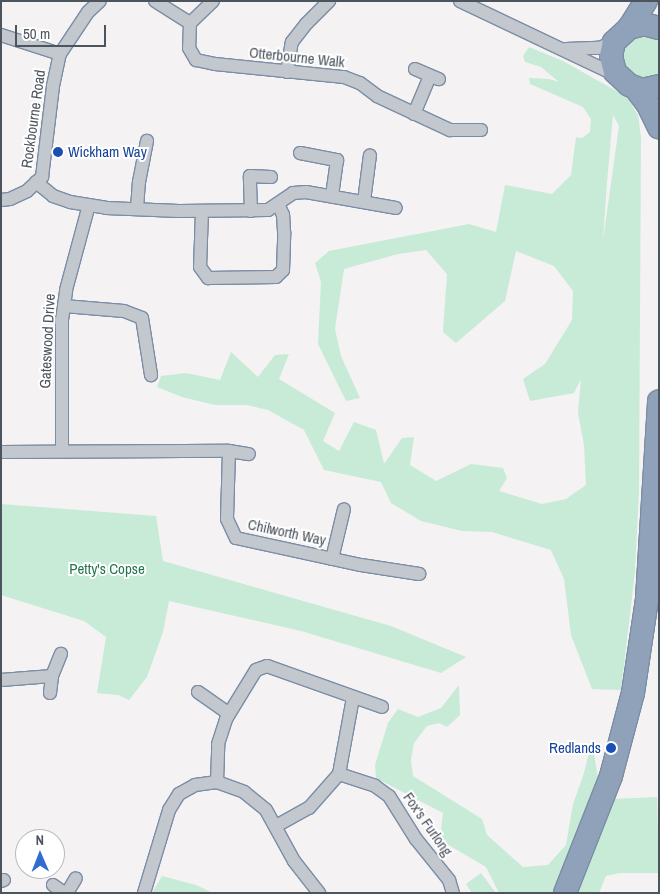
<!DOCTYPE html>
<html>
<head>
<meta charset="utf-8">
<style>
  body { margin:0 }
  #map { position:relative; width:660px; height:894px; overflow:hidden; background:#f4f2f2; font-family:"Archivo Narrow",sans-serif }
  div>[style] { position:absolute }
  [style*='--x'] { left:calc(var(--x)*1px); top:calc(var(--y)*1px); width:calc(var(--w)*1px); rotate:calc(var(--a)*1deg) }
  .green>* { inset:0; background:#c7ebd7 }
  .roads { filter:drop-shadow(1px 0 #7b8da5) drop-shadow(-1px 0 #7b8da5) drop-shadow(0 1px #7b8da5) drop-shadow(0 -1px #7b8da5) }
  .street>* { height:12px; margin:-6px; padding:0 6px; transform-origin:6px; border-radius:6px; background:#c2c8ce }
  .highway>* { height:22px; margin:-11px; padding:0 11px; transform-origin:11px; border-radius:11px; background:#90a2b9 }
  .dots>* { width:14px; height:14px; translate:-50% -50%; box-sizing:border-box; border:2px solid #fff; border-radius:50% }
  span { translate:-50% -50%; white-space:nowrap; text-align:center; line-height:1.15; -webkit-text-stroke:4px #fff; paint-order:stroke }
  .street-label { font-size:15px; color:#4c545d }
  .transit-label { font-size:15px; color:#164399 }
  .left { translate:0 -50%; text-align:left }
  .right { translate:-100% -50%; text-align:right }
  .park-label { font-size:15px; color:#247652 }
  .frame { position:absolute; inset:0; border:2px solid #4c545d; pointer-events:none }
  .north { position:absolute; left:15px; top:829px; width:50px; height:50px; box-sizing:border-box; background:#fff; border:1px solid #b7bbbe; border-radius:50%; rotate:359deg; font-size:14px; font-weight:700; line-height:20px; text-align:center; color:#4c545d }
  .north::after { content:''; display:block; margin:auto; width:18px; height:22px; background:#316cce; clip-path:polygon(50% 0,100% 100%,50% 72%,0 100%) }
  .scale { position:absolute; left:15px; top:25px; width:91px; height:22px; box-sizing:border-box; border:2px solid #4c545d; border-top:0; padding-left:6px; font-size:15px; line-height:18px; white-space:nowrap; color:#4c545d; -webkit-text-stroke:4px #fff; paint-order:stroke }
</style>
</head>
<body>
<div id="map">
  <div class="green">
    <div style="clip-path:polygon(637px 34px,659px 38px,659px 75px,655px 78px,641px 80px,625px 70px,621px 51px)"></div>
    <div style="clip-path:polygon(evenodd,529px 47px,563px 61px,627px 97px,638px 115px,641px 137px,639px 490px,635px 572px,621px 690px,592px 689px,571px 635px,564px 579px,551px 550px,492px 532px,462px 531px,421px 521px,391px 503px,381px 482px,324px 470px,304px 430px,268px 410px,247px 405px,215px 405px,182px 397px,157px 387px,161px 376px,186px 373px,220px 380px,231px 352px,258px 377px,275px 355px,289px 354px,279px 379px,335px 413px,323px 441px,339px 451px,354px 422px,376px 430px,384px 464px,402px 438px,414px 437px,410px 465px,436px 481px,471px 464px,503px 468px,507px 478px,499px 491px,542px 504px,566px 499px,586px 485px,584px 445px,578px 413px,581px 379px,574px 393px,530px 401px,523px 379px,545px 364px,572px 320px,573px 291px,554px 266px,516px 251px,505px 301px,456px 343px,443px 332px,447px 274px,426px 250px,398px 254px,344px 269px,335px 329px,341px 356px,360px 398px,346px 401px,318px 344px,321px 282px,315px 263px,329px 251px,469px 224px,496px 232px,505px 185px,552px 194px,571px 175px,576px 137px,582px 138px,590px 132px,591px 119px,583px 107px,530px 84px,529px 78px,549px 79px,559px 82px,541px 67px,525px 62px,523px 56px,529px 47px,613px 115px,619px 126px,603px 240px,607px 182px,613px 115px)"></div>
    <div style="clip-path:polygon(1px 504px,156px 516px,163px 561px,391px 626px,466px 657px,441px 673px,301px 631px,169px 601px,163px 632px,147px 677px,129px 700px,118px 695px,97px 693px,106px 637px,84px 621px,1px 595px)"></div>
    <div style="clip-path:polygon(459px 685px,460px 715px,447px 727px,439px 723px,427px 726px,414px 743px,411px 760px,413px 776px,482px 819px,487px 835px,523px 867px,548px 865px,566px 845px,573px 804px,583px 776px,592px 742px,600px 790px,558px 893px,499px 893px,486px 867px,440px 840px,443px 813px,376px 778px,375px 765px,388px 723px,398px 709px,418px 717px,441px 708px)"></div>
    <div style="clip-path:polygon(657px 797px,659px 873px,620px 873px,606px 876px,599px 893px,576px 893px,612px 799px)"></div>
    <div style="clip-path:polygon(481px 873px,496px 893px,472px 893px,466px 884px)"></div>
    <div style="clip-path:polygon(162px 876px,196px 885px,213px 893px,152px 893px)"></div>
  </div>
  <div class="roads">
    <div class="street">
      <div style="--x:155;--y:1;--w:41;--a:32.2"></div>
      <div style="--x:213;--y:1;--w:32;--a:136"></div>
      <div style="--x:190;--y:23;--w:25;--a:92"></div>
      <div style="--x:189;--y:48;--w:14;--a:60"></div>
      <div style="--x:196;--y:60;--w:19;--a:12"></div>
      <div style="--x:215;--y:64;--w:130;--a:5.8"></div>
      <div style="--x:344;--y:77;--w:17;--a:21"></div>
      <div style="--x:360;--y:83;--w:21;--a:37"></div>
      <div style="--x:377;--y:96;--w:81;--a:25"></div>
      <div style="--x:450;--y:130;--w:31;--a:0"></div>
      <div style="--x:460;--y:1;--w:175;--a:25.4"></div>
      <div style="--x:1;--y:35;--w:62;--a:17.9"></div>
      <div style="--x:566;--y:49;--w:33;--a:-2"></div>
      <div style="--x:599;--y:48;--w:16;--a:-22"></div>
      <div style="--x:415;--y:69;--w:26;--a:23"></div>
      <div style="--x:287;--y:72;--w:30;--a:-81"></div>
      <div style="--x:292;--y:42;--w:23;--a:-52"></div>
      <div style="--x:306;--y:24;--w:33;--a:-45"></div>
      <div style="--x:414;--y:114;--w:41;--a:-67.2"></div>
      <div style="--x:300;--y:153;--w:38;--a:11"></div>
      <div style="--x:337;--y:160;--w:37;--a:98"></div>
      <div style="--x:36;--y:182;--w:22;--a:39"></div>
      <div style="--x:53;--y:196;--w:18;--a:19"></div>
      <div style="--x:70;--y:202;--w:36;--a:9"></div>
      <div style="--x:106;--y:208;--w:73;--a:2.4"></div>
      <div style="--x:179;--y:211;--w:89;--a:-0.6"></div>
      <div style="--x:268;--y:210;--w:30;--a:-34"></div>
      <div style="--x:293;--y:193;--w:13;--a:-4"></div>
      <div style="--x:306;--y:192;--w:91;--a:10.1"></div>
      <div style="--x:1;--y:200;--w:9;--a:-6"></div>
      <div style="--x:10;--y:199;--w:19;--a:-25"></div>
      <div style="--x:27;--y:191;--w:21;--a:-43"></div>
      <div style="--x:42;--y:177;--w:92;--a:-83.1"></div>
      <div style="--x:53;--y:86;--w:33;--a:-78"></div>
      <div style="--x:60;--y:54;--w:50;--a:-56.3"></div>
      <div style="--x:88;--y:12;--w:16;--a:-43"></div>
      <div style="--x:364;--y:201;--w:46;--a:-82.6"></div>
      <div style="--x:137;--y:209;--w:27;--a:-86"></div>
      <div style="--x:139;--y:182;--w:42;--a:-79"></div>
      <div style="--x:202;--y:211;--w:56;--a:92"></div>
      <div style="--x:200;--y:267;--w:14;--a:54"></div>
      <div style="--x:208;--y:278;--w:68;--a:-0.8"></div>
      <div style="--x:276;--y:277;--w:10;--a:-45"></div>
      <div style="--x:283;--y:270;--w:38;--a:-88"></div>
      <div style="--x:284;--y:232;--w:17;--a:-93"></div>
      <div style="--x:283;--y:215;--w:12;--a:-114"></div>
      <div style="--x:251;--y:211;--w:35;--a:-92"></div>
      <div style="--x:250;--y:176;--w:21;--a:3"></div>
      <div style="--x:64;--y:306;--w:60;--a:4.8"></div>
      <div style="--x:124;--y:311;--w:19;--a:21"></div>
      <div style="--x:142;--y:318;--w:58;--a:81"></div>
      <div style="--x:62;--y:451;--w:131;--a:-90"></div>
      <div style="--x:62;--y:320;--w:30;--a:-82"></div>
      <div style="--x:66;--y:290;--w:88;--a:-74.9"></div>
      <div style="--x:229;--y:451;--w:68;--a:91.7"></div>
      <div style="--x:227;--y:519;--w:21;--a:65"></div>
      <div style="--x:236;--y:538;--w:128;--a:12.2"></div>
      <div style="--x:361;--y:565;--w:59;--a:8.8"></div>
      <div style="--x:1;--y:452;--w:228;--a:-0.3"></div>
      <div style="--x:229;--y:451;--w:20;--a:9"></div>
      <div style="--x:332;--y:559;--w:51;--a:-76.5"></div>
      <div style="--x:1;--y:680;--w:51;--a:-4.5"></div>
      <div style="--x:198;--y:692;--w:37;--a:35"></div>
      <div style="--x:50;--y:693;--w:17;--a:-83"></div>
      <div style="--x:52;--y:676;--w:24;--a:-68"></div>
      <div style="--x:339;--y:774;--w:38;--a:18"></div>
      <div style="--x:375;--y:786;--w:17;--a:36"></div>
      <div style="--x:389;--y:796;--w:51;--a:57.9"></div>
      <div style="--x:416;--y:839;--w:53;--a:51.2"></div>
      <div style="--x:449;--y:880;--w:14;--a:73"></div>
      <div style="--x:217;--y:782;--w:38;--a:-88"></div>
      <div style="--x:218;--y:744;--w:26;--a:-72"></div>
      <div style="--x:226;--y:719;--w:57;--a:-58.5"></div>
      <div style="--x:256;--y:670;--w:12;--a:-20"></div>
      <div style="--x:267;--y:666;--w:122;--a:19.6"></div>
      <div style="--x:276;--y:826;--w:38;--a:-29"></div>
      <div style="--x:309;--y:808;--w:45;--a:-48.6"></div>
      <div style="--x:339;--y:774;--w:77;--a:-79.6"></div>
      <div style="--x:1;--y:881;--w:3;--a:-18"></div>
      <div style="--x:53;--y:885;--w:14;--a:36"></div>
      <div style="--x:67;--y:893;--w:17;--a:-59"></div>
      <div style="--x:144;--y:893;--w:87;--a:-73.2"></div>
      <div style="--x:169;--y:810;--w:19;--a:-58"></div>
      <div style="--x:179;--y:794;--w:18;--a:-29"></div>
      <div style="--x:195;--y:785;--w:22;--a:-8"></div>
      <div style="--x:217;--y:782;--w:29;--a:20"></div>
      <div style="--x:244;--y:792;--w:28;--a:39"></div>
      <div style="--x:266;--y:810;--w:58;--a:61.2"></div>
      <div style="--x:294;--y:861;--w:41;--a:52"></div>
    </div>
    <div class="highway">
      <div style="--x:629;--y:28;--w:32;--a:-58"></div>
      <div style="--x:659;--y:28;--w:16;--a:-165"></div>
      <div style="--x:644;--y:24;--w:16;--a:165"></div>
      <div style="--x:629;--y:28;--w:21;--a:137"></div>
      <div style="--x:614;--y:42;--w:14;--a:102"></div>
      <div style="--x:611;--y:56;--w:16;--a:76"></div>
      <div style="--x:615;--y:72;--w:19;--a:43"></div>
      <div style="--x:629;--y:85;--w:14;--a:21"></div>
      <div style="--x:642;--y:90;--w:17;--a:-13"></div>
      <div style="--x:636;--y:89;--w:20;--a:53"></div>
      <div style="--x:648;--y:105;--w:25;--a:64"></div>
      <div style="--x:565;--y:893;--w:126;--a:-68.5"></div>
      <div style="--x:611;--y:776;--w:86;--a:-75.2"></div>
      <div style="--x:633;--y:693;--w:95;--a:-81.5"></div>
      <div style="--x:647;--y:599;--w:198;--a:-86.5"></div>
    </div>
  </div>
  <div class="dots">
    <div style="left:58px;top:152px;background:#1a4fb4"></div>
    <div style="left:611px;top:748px;background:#1a4fb4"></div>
  </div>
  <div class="street-label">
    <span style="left:297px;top:57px;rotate:6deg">Otterbourne Walk</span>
    <span style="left:33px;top:119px;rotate:-82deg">Rockbourne Road</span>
    <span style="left:47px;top:341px;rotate:-87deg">Gateswood Drive</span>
    <span style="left:287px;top:532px;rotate:12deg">Chilworth Way</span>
    <span style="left:428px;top:824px;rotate:55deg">Fox's Furlong</span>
  </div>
  <div class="transit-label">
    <span class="left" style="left:68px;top:152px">Wickham Way</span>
    <span class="right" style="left:601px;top:748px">Redlands</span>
  </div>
  <div class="park-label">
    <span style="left:107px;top:569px">Petty's Copse</span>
  </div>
  <div class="frame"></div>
  <div class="north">N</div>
  <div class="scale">50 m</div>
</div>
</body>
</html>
